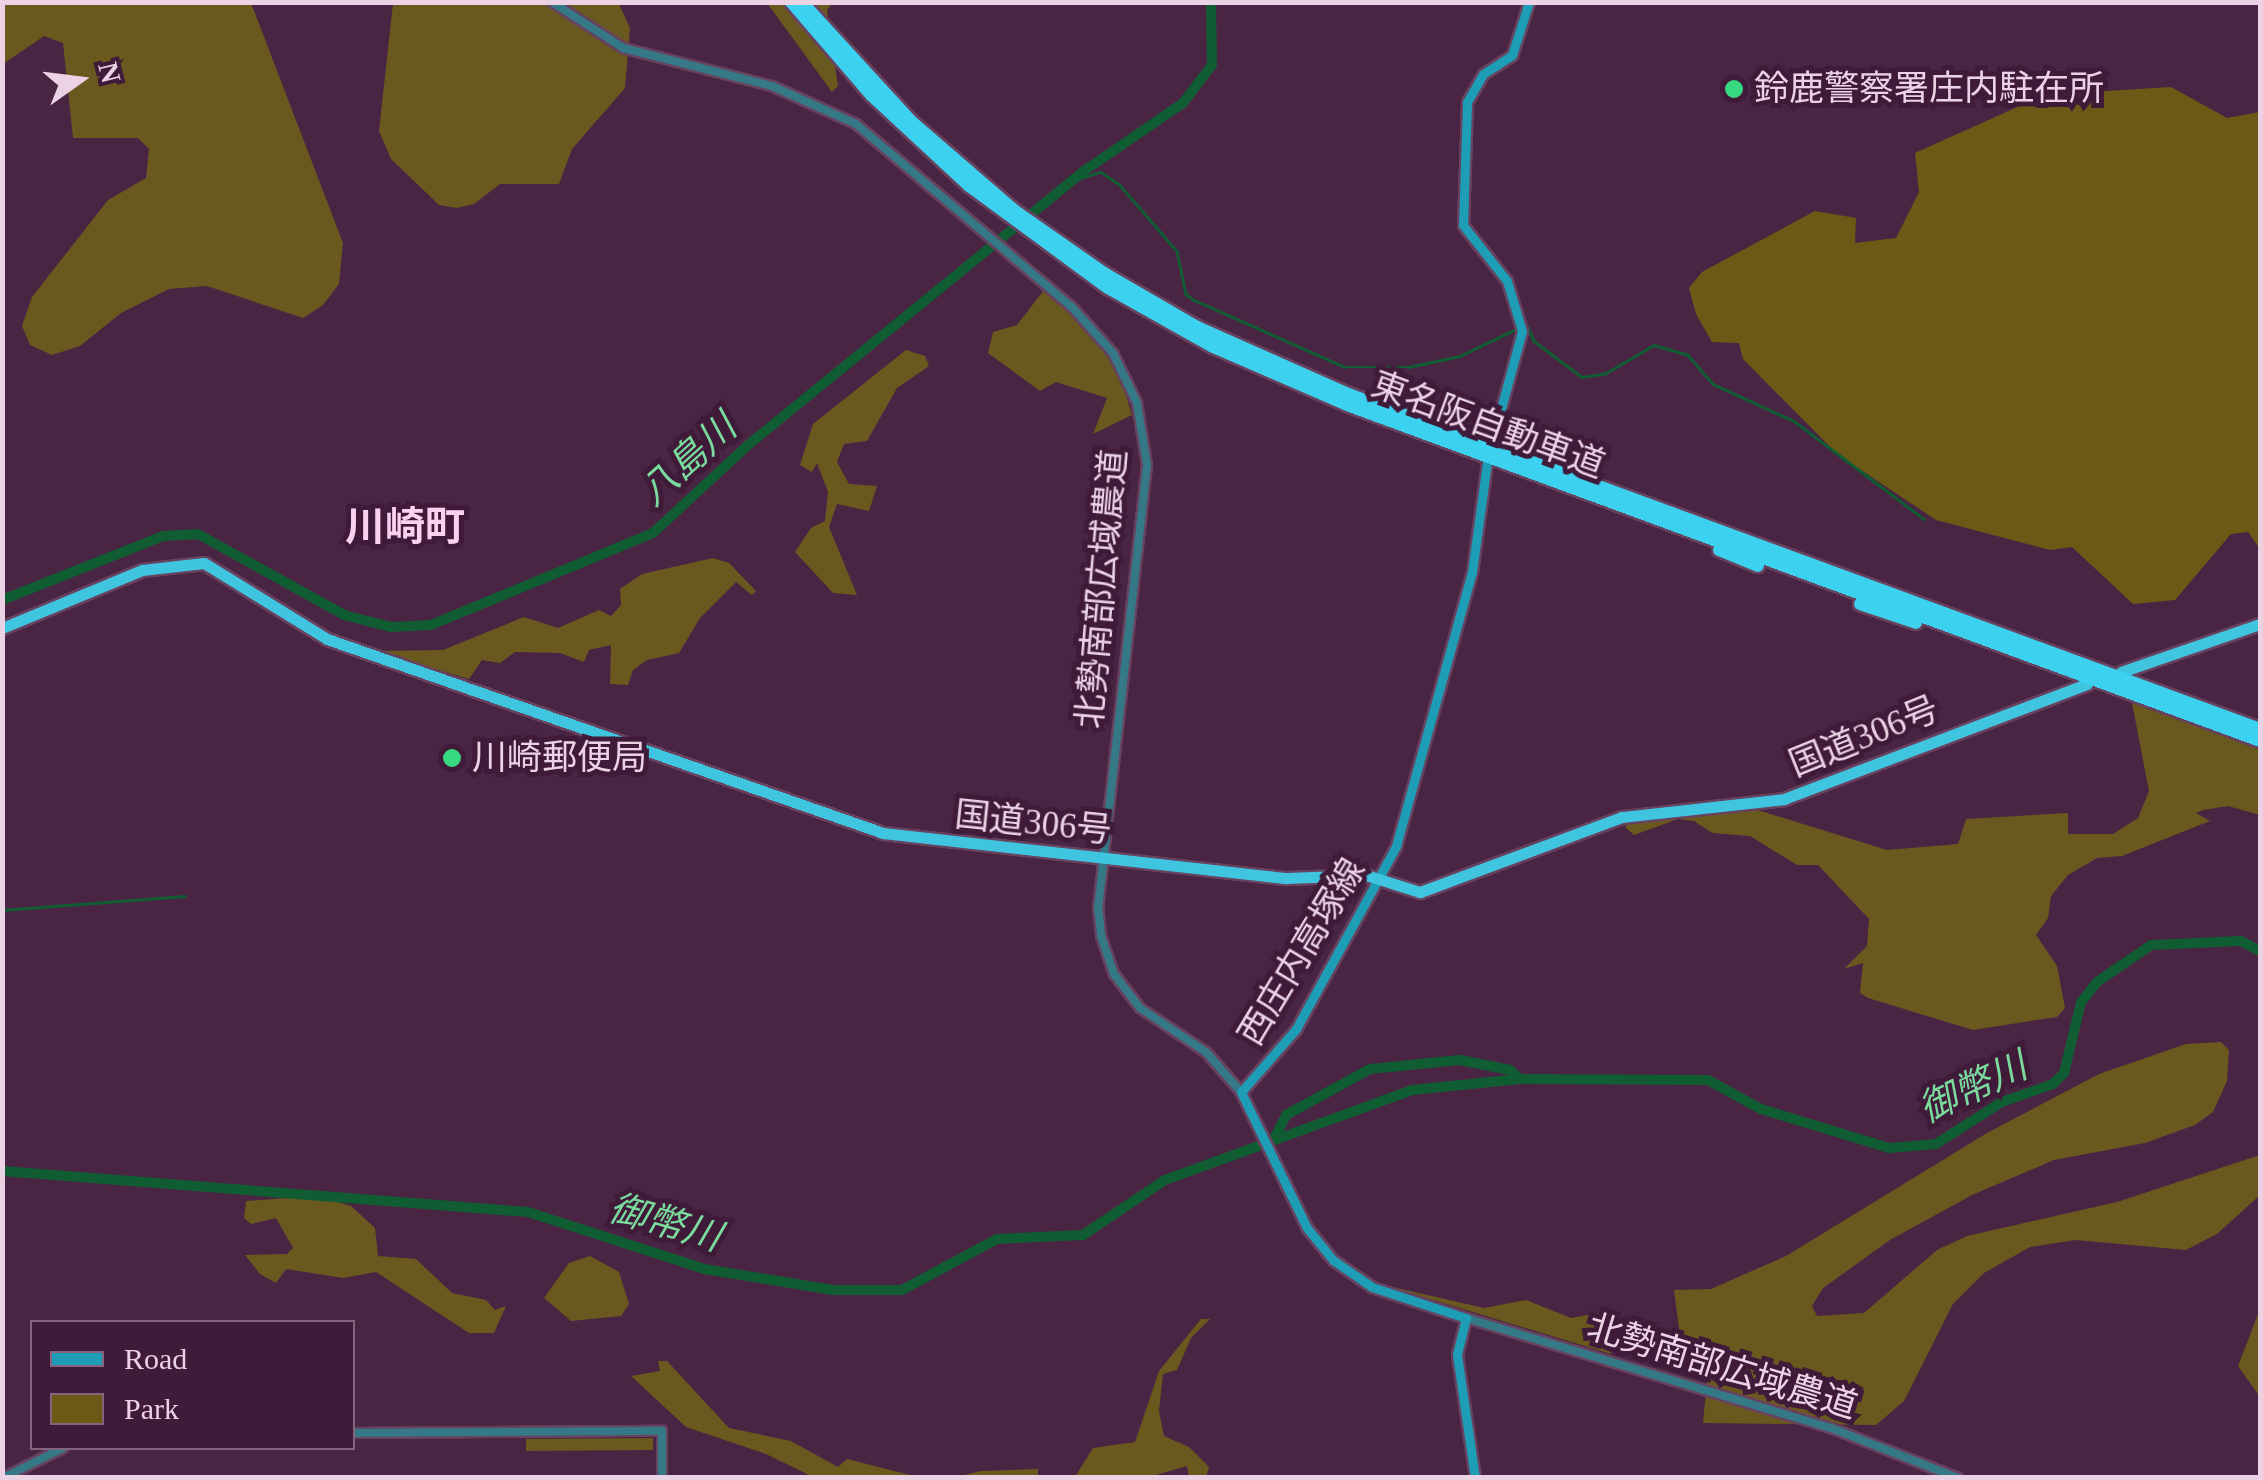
<!DOCTYPE html>
<html>
<head>
<meta charset="utf-8">
<style>
  body { margin:0 }
  #map { position:relative; width:2263px; height:1480px; overflow:hidden; background:#4a2443; font-family:"Times New Roman","Noto Sans JP",serif }
  div>[style] { position:absolute }
  [style*='--x'] { left:calc(var(--x)*1px); top:calc(var(--y)*1px); width:calc(var(--w)*1px); rotate:calc(var(--a)*1deg) }
  .green>* { inset:0; background:#6b5a16 }
  .forest>* { inset:0; background:#69591f }
  .stream>* { height:2.5px; margin:-1.25px; padding:0 1.25px; transform-origin:1.25px; border-radius:1.25px; background:#105d34 }
  .river>* { height:10px; margin:-5px; padding:0 5px; transform-origin:5px; border-radius:5px; background:#105d34 }
  .roads { filter:drop-shadow(2px 0 #674360) drop-shadow(-2px 0 #674360) drop-shadow(0 2px #674360) drop-shadow(0 -2px #674360) }
  .tertiary>* { height:8px; margin:-4px; padding:0 4px; transform-origin:4px; border-radius:4px; background:#357987 }
  .secondary>* { height:9px; margin:-4.5px; padding:0 4.5px; transform-origin:4.5px; border-radius:4.5px; background:#1d9eb6 }
  .trunk>* { height:11px; margin:-5.5px; padding:0 5.5px; transform-origin:5.5px; border-radius:5.5px; background:#40c5e0 }
  .motorway>* { height:12px; margin:-6px; padding:0 6px; transform-origin:6px; border-radius:6px; background:#3cd2ef }
  .dots>* { width:28px; height:28px; translate:-50% -50%; box-sizing:border-box; border:5px solid #3f1a39; border-radius:50% }
  span { translate:-50% -50%; white-space:nowrap; text-align:center; line-height:1.15; -webkit-text-stroke:10px #3f1a39; paint-order:stroke }
  .poi-label { font-size:35px; color:#ebd2e5 }
  .left { translate:0 -50%; text-align:left }
  .street-label { font-size:35px; color:#ebd2e5 }
  .water-label { font-size:38px; color:#7adb9d; font-style:italic }
  .quarter-label { font-size:40px; color:#f9d2f0; font-weight:700 }
  .frame { position:absolute; inset:0; border:5px solid #ebd2e5; pointer-events:none }
  .legend { position:absolute; left:30px; top:1320px; width:325px; height:130px; box-sizing:border-box; background:#3f1a39; border:2px solid #84647e; margin:0; padding:12px 18px; list-style:none; font-size:30px; color:#ebd2e5 }
  .legend li { display:flex; align-items:center; gap:20px; height:50px }
  .legend b { width:50px; border:2px solid #84647e }
  .north { position:absolute; left:30px; top:30px; width:100px; height:100px; -webkit-text-stroke:8px #3f1a39; paint-order:stroke; rotate:76deg; font-size:28px; font-weight:700; line-height:40px; text-align:center; color:#ebd2e5 }
  .north::after { content:''; display:block; margin:auto; width:35px; height:45px; background:#ebd2e5; clip-path:polygon(50% 0,100% 100%,50% 72%,0 100%) }
</style>
</head>
<body>
<div id="map">
  <div class="green">
    <div style="clip-path:polygon(2171px 87px,2227px 118px,2260px 112px,2260px 549px,2248px 532px,2231px 534px,2175px 600px,2133px 604px,2072px 547px,2050px 550px,1936px 520px,1837px 454px,1743px 359px,1739px 343px,1712px 342px,1696px 314px,1689px 288px,1702px 272px,1815px 211px,1856px 218px,1855px 243px,1896px 238px,1919px 192px,1915px 153px,2044px 95px)"></div>
  </div>
  <div class="forest">
    <div style="clip-path:polygon(618px 2px,630px 28px,625px 88px,572px 149px,559px 184px,500px 184px,474px 204px,457px 208px,439px 205px,391px 159px,379px 131px,393px 3px)"></div>
    <div style="clip-path:polygon(2px 3px,251px 3px,343px 243px,339px 284px,323px 305px,303px 318px,207px 286px,169px 289px,121px 313px,80px 346px,52px 355px,30px 345px,22px 326px,32px 297px,108px 200px,146px 178px,149px 149px,138px 138px,73px 138px,63px 43px,44px 36px,3px 64px)"></div>
    <div style="clip-path:polygon(767px 3px,833px 3px,827px 10px,838px 86px,832px 92px)"></div>
    <div style="clip-path:polygon(1044px 290px,1089px 327px,1118px 369px,1132px 415px,1093px 434px,1107px 398px,1056px 382px,1040px 391px,988px 353px,993px 332px,1017px 325px)"></div>
    <div style="clip-path:polygon(906px 350px,925px 356px,929px 366px,897px 388px,867px 441px,844px 444px,837px 462px,849px 484px,877px 486px,869px 511px,837px 504px,829px 527px,857px 595px,833px 593px,795px 552px,811px 528px,825px 521px,828px 492px,817px 463px,812px 472px,800px 465px,813px 424px)"></div>
    <div style="clip-path:polygon(713px 558px,729px 563px,756px 591px,752px 595px,736px 582px,700px 618px,679px 653px,647px 660px,633px 670px,628px 685px,610px 684px,611px 645px,589px 650px,584px 662px,560px 653px,515px 652px,500px 663px,482px 660px,469px 679px,375px 651px,443px 650px,524px 617px,558px 628px,599px 610px,611px 616px,621px 605px,620px 589px,642px 574px)"></div>
    <div style="clip-path:polygon(2132px 703px,2260px 750px,2260px 815px,2228px 806px,2203px 810px,2196px 813px,2210px 821px,2122px 856px,2097px 858px,2068px 875px,2051px 896px,2048px 918px,2036px 935px,2057px 966px,2065px 1008px,2057px 1017px,1973px 1030px,1868px 998px,1860px 993px,1863px 963px,1844px 969px,1867px 946px,1869px 919px,1818px 865px,1797px 865px,1750px 836px,1712px 833px,1694px 821px,1678px 819px,1634px 835px,1625px 827px,1630px 821px,1751px 808px,1887px 850px,1958px 844px,1966px 819px,2068px 813px,2068px 834px,2113px 834px,2138px 818px,2149px 791px)"></div>
    <div style="clip-path:polygon(2221px 1042px,2229px 1050px,2227px 1081px,2213px 1112px,2195px 1125px,2145px 1143px,2054px 1160px,1972px 1195px,1890px 1240px,1823px 1288px,1812px 1306px,1817px 1316px,1864px 1313px,1937px 1250px,1967px 1236px,2117px 1202px,2260px 1155px,2260px 1195px,2217px 1234px,2186px 1250px,2076px 1240px,2030px 1247px,1984px 1273px,1953px 1304px,1904px 1401px,1876px 1425px,1703px 1423px,1709px 1359px,1697px 1343px,1680px 1336px,1674px 1290px,1711px 1289px,1786px 1256px,1987px 1133px,2099px 1074px,2186px 1044px)"></div>
    <div style="clip-path:polygon(315px 1196px,351px 1206px,375px 1228px,378px 1256px,416px 1259px,452px 1293px,486px 1300px,495px 1310px,506px 1306px,494px 1333px,469px 1333px,376px 1272px,343px 1278px,286px 1269px,276px 1283px,260px 1274px,245px 1255px,287px 1254px,293px 1248px,276px 1218px,251px 1224px,244px 1218px,246px 1201px)"></div>
    <div style="clip-path:polygon(590px 1256px,619px 1272px,629px 1304px,621px 1316px,571px 1321px,544px 1298px,569px 1263px)"></div>
    <div style="clip-path:polygon(1384px 1285px,1484px 1308px,1526px 1300px,1571px 1318px,1604px 1312px,1611px 1354px)"></div>
    <div style="clip-path:polygon(2260px 1309px,2260px 1397px,2238px 1366px)"></div>
    <div style="clip-path:polygon(1201px 1319px,1210px 1319px,1191px 1338px,1177px 1370px,1163px 1374px,1159px 1411px,1164px 1436px,1189px 1447px,1209px 1467px,1206px 1477px,1189px 1477px,1187px 1466px,1149px 1477px,1075px 1477px,1093px 1448px,1135px 1442px,1159px 1371px)"></div>
    <div style="clip-path:polygon(658px 1361px,667px 1361px,729px 1428px,791px 1441px,838px 1467px,847px 1459px,918px 1477px,813px 1477px,766px 1454px,686px 1427px,631px 1376px,660px 1371px)"></div>
    <div style="clip-path:polygon(653px 1438px,653px 1450px,526px 1451px,526px 1439px)"></div>
    <div style="clip-path:polygon(1038px 1469px,1038px 1477px,956px 1477px,981px 1471px)"></div>
  </div>
  <div class="stream">
    <div style="--x:1074;--y:180;--w:28;--a:-17"></div>
    <div style="--x:1101;--y:172;--w:23;--a:34"></div>
    <div style="--x:1120;--y:185;--w:87;--a:49.2"></div>
    <div style="--x:1177;--y:251;--w:44;--a:78.2"></div>
    <div style="--x:1186;--y:294;--w:10;--a:37"></div>
    <div style="--x:1194;--y:300;--w:165;--a:23.9"></div>
    <div style="--x:1345;--y:367;--w:63;--a:0"></div>
    <div style="--x:1408;--y:367;--w:53;--a:-11.9"></div>
    <div style="--x:1460;--y:356;--w:62;--a:-25.7"></div>
    <div style="--x:1528;--y:327;--w:15;--a:67"></div>
    <div style="--x:1534;--y:341;--w:60;--a:36.9"></div>
    <div style="--x:1582;--y:377;--w:24;--a:-9"></div>
    <div style="--x:1606;--y:373;--w:56;--a:-30.3"></div>
    <div style="--x:1654;--y:345;--w:35;--a:16"></div>
    <div style="--x:1688;--y:355;--w:38;--a:49"></div>
    <div style="--x:1713;--y:384;--w:89;--a:24.6"></div>
    <div style="--x:1794;--y:421;--w:163;--a:37"></div>
    <div style="--x:2;--y:910;--w:183;--a:-4.4"></div>
  </div>
  <div class="river">
    <div style="--x:2;--y:600;--w:173;--a:-21.7"></div>
    <div style="--x:163;--y:536;--w:35;--a:-3"></div>
    <div style="--x:198;--y:534;--w:167;--a:29"></div>
    <div style="--x:344;--y:615;--w:49;--a:14.3"></div>
    <div style="--x:391;--y:627;--w:40;--a:-2.9"></div>
    <div style="--x:431;--y:625;--w:240;--a:-22.5"></div>
    <div style="--x:653;--y:533;--w:129;--a:-42.8"></div>
    <div style="--x:748;--y:445;--w:434;--a:-39.2"></div>
    <div style="--x:1084;--y:171;--w:120;--a:-34.5"></div>
    <div style="--x:1183;--y:103;--w:48;--a:-52.7"></div>
    <div style="--x:1212;--y:65;--w:63;--a:-90.9"></div>
    <div style="--x:1275;--y:1137;--w:25;--a:-63"></div>
    <div style="--x:1286;--y:1115;--w:96;--a:-28.7"></div>
    <div style="--x:1370;--y:1069;--w:90;--a:-5.7"></div>
    <div style="--x:1460;--y:1060;--w:51;--a:11.3"></div>
    <div style="--x:1510;--y:1070;--w:13;--a:42"></div>
    <div style="--x:2;--y:1171;--w:528;--a:4.46"></div>
    <div style="--x:528;--y:1212;--w:185;--a:17.9"></div>
    <div style="--x:704;--y:1269;--w:131;--a:9.2"></div>
    <div style="--x:833;--y:1290;--w:69;--a:0"></div>
    <div style="--x:902;--y:1290;--w:108;--a:-28.2"></div>
    <div style="--x:997;--y:1239;--w:86;--a:-2.7"></div>
    <div style="--x:1083;--y:1235;--w:99;--a:-33.9"></div>
    <div style="--x:1165;--y:1180;--w:263;--a:-20"></div>
    <div style="--x:1412;--y:1090;--w:109;--a:-5.8"></div>
    <div style="--x:1520;--y:1079;--w:188;--a:0.3"></div>
    <div style="--x:1708;--y:1080;--w:60;--a:28.7"></div>
    <div style="--x:1761;--y:1109;--w:134;--a:16.9"></div>
    <div style="--x:1889;--y:1148;--w:47;--a:-4.9"></div>
    <div style="--x:1936;--y:1144;--w:78;--a:-32.5"></div>
    <div style="--x:2002;--y:1102;--w:54;--a:-19.4"></div>
    <div style="--x:2053;--y:1084;--w:16;--a:-45"></div>
    <div style="--x:2064;--y:1073;--w:73;--a:-76.5"></div>
    <div style="--x:2081;--y:1002;--w:26;--a:-51"></div>
    <div style="--x:2097;--y:982;--w:65;--a:-34.4"></div>
    <div style="--x:2151;--y:945;--w:90;--a:-2.5"></div>
    <div style="--x:2241;--y:941;--w:21;--a:28"></div>
  </div>
  <div class="roads">
    <div class="tertiary">
      <div style="--x:552;--y:2;--w:85;--a:32.9"></div>
      <div style="--x:623;--y:48;--w:154;--a:14.3"></div>
      <div style="--x:772;--y:86;--w:92;--a:24.3"></div>
      <div style="--x:856;--y:124;--w:283;--a:40.3"></div>
      <div style="--x:1072;--y:307;--w:62;--a:48.3"></div>
      <div style="--x:1113;--y:353;--w:55;--a:64.4"></div>
      <div style="--x:1137;--y:403;--w:63;--a:80.8"></div>
      <div style="--x:1147;--y:465;--w:444;--a:96.3"></div>
      <div style="--x:1098;--y:906;--w:30;--a:84"></div>
      <div style="--x:1101;--y:936;--w:40;--a:71.1"></div>
      <div style="--x:1114;--y:974;--w:43;--a:52.6"></div>
      <div style="--x:1140;--y:1008;--w:79;--a:33.7"></div>
      <div style="--x:1206;--y:1052;--w:53;--a:48.8"></div>
      <div style="--x:1466;--y:1318;--w:381;--a:16.8"></div>
      <div style="--x:1831;--y:1428;--w:136;--a:21.5"></div>
      <div style="--x:352;--y:1433;--w:310;--a:-0.4"></div>
      <div style="--x:662;--y:1431;--w:47;--a:90"></div>
      <div style="--x:3;--y:1478;--w:67;--a:-26.6"></div>
    </div>
    <div class="secondary">
      <div style="--x:1493;--y:438;--w:111;--a:-74.8"></div>
      <div style="--x:1522;--y:331;--w:52;--a:-106.7"></div>
      <div style="--x:1507;--y:281;--w:71;--a:-128.2"></div>
      <div style="--x:1463;--y:225;--w:123;--a:-88.1"></div>
      <div style="--x:1467;--y:102;--w:32;--a:-60"></div>
      <div style="--x:1483;--y:74;--w:35;--a:-33"></div>
      <div style="--x:1512;--y:55;--w:56;--a:-72.2"></div>
      <div style="--x:1475;--y:1478;--w:125;--a:-98.3"></div>
      <div style="--x:1457;--y:1354;--w:37;--a:-76"></div>
      <div style="--x:1466;--y:1318;--w:99;--a:-161.7"></div>
      <div style="--x:1372;--y:1287;--w:47;--a:-145.3"></div>
      <div style="--x:1333;--y:1260;--w:41;--a:-129.1"></div>
      <div style="--x:1307;--y:1228;--w:151;--a:-115.9"></div>
      <div style="--x:1241;--y:1092;--w:84;--a:-48.9"></div>
      <div style="--x:1296;--y:1029;--w:209;--a:-61.3"></div>
      <div style="--x:1396;--y:846;--w:284;--a:-74.5"></div>
      <div style="--x:1472;--y:572;--w:110;--a:-82.2"></div>
    </div>
    <div class="trunk">
      <div style="--x:2;--y:628;--w:152;--a:-22.5"></div>
      <div style="--x:142;--y:570;--w:62;--a:-6.4"></div>
      <div style="--x:204;--y:563;--w:145;--a:31.7"></div>
      <div style="--x:327;--y:639;--w:589;--a:19.23"></div>
      <div style="--x:883;--y:833;--w:406;--a:6.4"></div>
      <div style="--x:1287;--y:878;--w:79;--a:-2.2"></div>
      <div style="--x:1366;--y:875;--w:57;--a:17.5"></div>
      <div style="--x:1420;--y:892;--w:215;--a:-20.4"></div>
      <div style="--x:1622;--y:817;--w:163;--a:-6.3"></div>
      <div style="--x:1784;--y:799;--w:324;--a:-20.8"></div>
      <div style="--x:2121;--y:672;--w:147;--a:-19.1"></div>
    </div>
    <div class="motorway">
      <div style="--x:791;--y:2;--w:123;--a:49.3"></div>
      <div style="--x:871;--y:95;--w:134;--a:42.9"></div>
      <div style="--x:969;--y:186;--w:172;--a:36.3"></div>
      <div style="--x:1108;--y:288;--w:120;--a:29.3"></div>
      <div style="--x:1213;--y:347;--w:146;--a:23.4"></div>
      <div style="--x:1347;--y:405;--w:973;--a:20.2"></div>
      <div style="--x:802;--y:2;--w:161;--a:47.5"></div>
      <div style="--x:911;--y:121;--w:136;--a:40.8"></div>
      <div style="--x:1014;--y:210;--w:110;--a:35"></div>
      <div style="--x:1104;--y:273;--w:108;--a:30.1"></div>
      <div style="--x:1197;--y:327;--w:165;--a:23.9"></div>
      <div style="--x:1348;--y:394;--w:972;--a:20.17"></div>
      <div style="--x:1719;--y:550;--w:42;--a:22.3"></div>
      <div style="--x:1860;--y:604;--w:59;--a:18.7"></div>
    </div>
  </div>
  <div class="dots">
    <div style="left:1734px;top:89px;background:#36d880"></div>
    <div style="left:452px;top:758px;background:#36d880"></div>
  </div>
  <div class="poi-label">
    <span class="left" style="left:1754px;top:89px">鈴鹿警察署庄内駐在所</span>
    <span class="left" style="left:472px;top:758px">川崎郵便局</span>
  </div>
  <div class="street-label">
    <span style="left:1488px;top:425px;rotate:20deg">東名阪自動車道</span>
    <span style="left:1102px;top:589px;rotate:-85deg">北勢南部広域農道</span>
    <span style="left:1864px;top:737px;rotate:-22deg">国道306号</span>
    <span style="left:1033px;top:823px;rotate:6deg">国道306号</span>
    <span style="left:1302px;top:952px;rotate:-59deg">西庄内高塚線</span>
    <span style="left:1722px;top:1367px;rotate:17deg">北勢南部広域農道</span>
  </div>
  <div class="water-label">
    <span style="left:688px;top:460px;rotate:-42deg">八島川</span>
    <span style="left:1973px;top:1088px;rotate:-25deg">御幣川</span>
    <span style="left:665px;top:1223px;rotate:16deg">御幣川</span>
  </div>
  <div class="quarter-label">
    <span style="left:405px;top:527px">川崎町</span>
  </div>
  <div class="frame"></div>
  <ul class="legend">
  <li><b style="height:12px;background:#1d9eb6"></b>Road</li>
  <li><b style="height:28px;background:#6b5a16"></b>Park</li>
  </ul>
  <div class="north">N</div>
</div>
</body>
</html>
